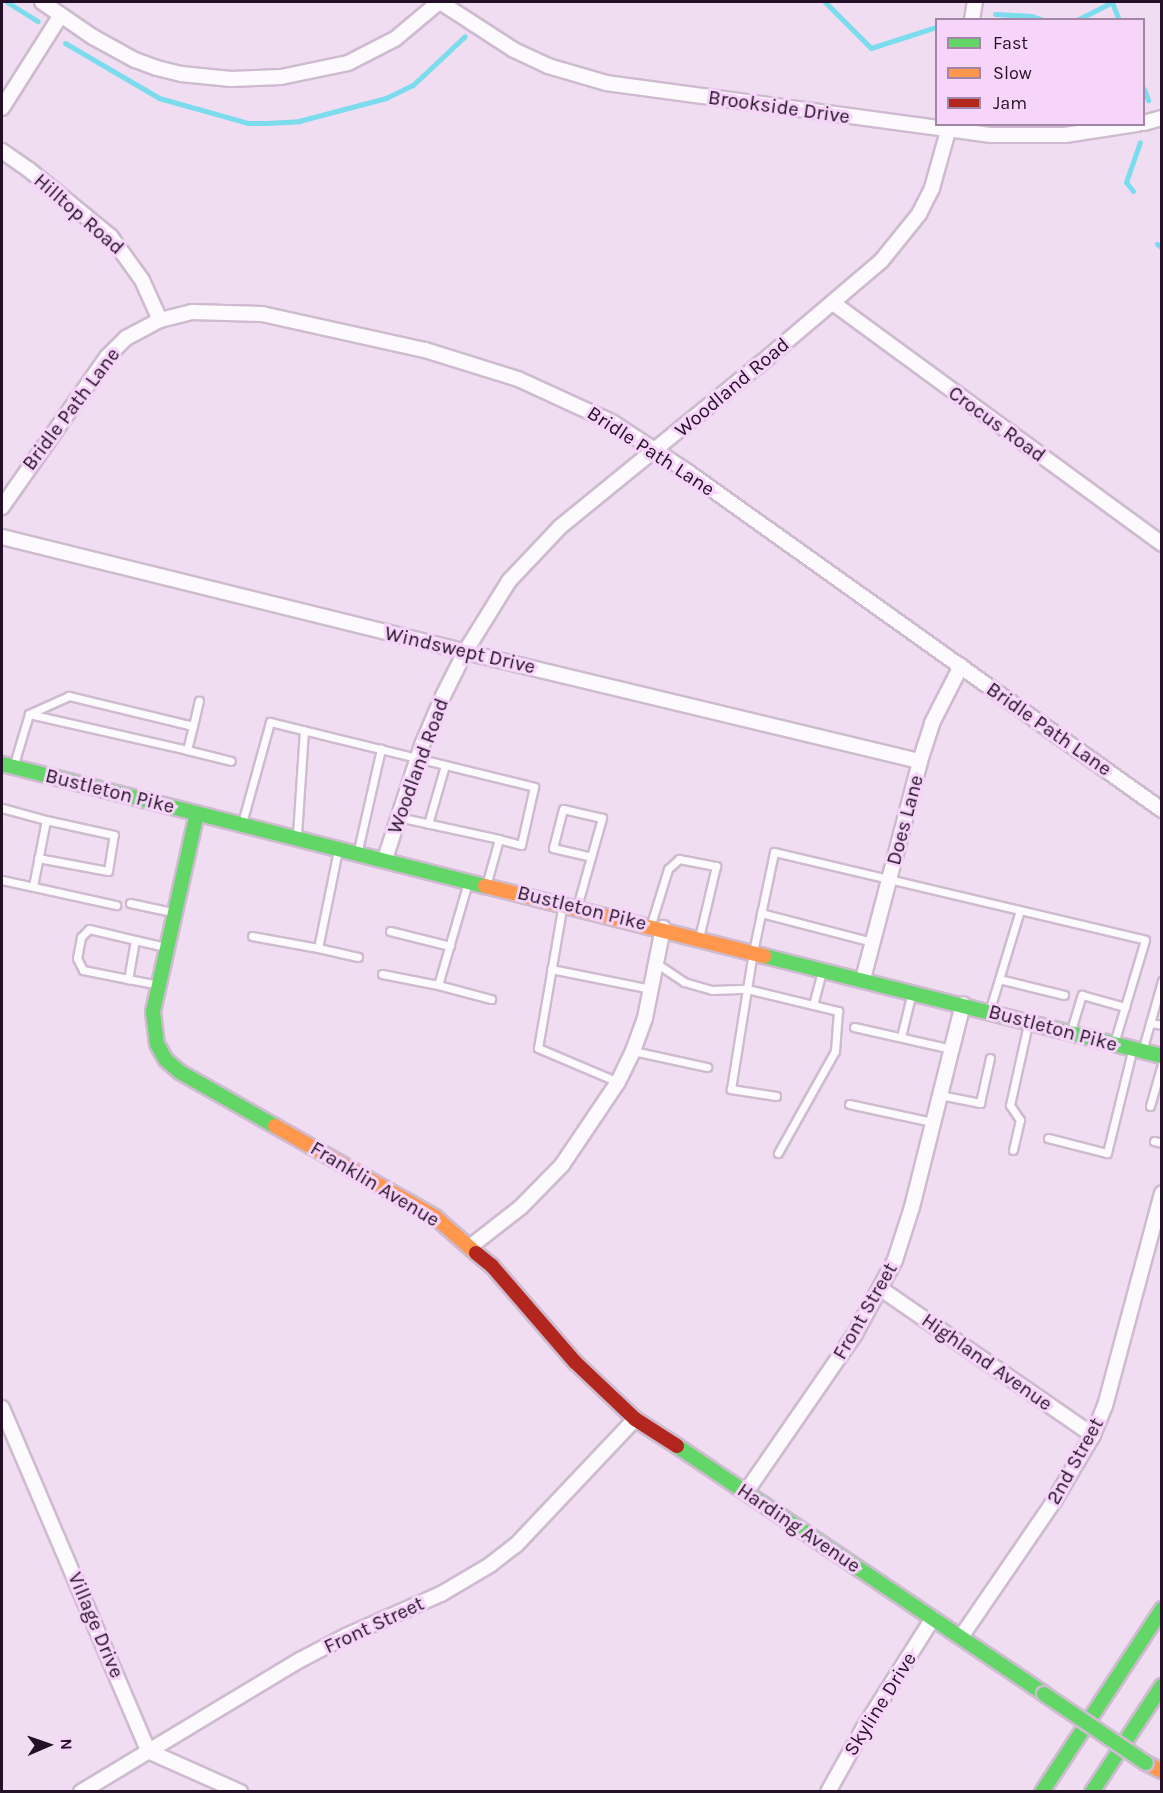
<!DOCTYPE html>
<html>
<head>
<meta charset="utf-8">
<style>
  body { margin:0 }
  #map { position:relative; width:1163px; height:1793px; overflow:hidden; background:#f0ddf2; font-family:Karla,sans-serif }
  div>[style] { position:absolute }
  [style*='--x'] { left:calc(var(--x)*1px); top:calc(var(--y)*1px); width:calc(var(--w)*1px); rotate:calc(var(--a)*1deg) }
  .stream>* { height:5px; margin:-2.5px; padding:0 2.5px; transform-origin:2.5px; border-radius:2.5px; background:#7adcec }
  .roads { filter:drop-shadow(2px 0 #cebbd0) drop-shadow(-2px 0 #cebbd0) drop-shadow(0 2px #cebbd0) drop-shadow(0 -2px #cebbd0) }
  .lane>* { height:7px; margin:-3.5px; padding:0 3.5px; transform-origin:3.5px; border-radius:3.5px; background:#fdfafd }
  .street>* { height:14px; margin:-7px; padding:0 7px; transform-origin:7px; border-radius:7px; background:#fdfafd }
  .fast>* { height:14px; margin:-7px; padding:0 7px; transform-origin:7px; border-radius:7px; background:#63d668 }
  .slow>* { height:14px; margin:-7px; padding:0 7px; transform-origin:7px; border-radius:7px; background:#ff974d }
  .jam>* { height:14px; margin:-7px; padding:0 7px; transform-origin:7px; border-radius:7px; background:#b3261e }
  .bridges { filter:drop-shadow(2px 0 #cebbd0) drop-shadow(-2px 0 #cebbd0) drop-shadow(0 2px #cebbd0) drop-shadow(0 -2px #cebbd0) }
  .fast-bridge>* { height:14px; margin:-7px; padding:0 7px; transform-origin:7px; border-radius:7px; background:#63d668 }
  span { translate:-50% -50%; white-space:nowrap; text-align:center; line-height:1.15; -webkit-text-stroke:6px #f7d5fa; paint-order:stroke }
  .street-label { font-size:20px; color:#241026 }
  .frame { position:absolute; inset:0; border:3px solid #241026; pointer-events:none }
  .legend { position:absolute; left:935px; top:18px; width:210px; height:108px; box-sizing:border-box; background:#f7d5fa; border:2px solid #a386a5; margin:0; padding:8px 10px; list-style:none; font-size:18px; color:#241026 }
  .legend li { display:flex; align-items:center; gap:12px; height:30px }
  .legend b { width:30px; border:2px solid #a386a5 }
  .north { position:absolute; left:18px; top:1715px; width:60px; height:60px; -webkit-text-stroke:4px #f7d5fa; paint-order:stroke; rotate:88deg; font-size:16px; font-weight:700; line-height:24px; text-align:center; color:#241026 }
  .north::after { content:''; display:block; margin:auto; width:21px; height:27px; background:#241026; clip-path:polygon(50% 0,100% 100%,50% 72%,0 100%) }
</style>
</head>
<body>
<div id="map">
  <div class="stream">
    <div style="--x:7;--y:2;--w:36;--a:32"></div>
    <div style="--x:825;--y:2;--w:65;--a:45"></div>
    <div style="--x:871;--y:48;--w:68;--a:-17.9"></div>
    <div style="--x:995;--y:14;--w:36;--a:3"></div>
    <div style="--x:1031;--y:16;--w:13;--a:18"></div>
    <div style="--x:1077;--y:20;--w:39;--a:-27"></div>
    <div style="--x:1112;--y:2;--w:19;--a:69"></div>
    <div style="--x:65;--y:43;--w:109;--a:30.3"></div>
    <div style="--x:159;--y:98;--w:92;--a:15.7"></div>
    <div style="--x:248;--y:123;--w:18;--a:0"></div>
    <div style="--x:266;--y:123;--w:33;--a:-3"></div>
    <div style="--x:299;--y:121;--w:90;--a:-14.8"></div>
    <div style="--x:386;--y:98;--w:30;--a:-26"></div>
    <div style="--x:413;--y:85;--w:71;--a:-43.3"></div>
    <div style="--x:1144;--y:89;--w:12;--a:70"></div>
    <div style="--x:1133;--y:191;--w:11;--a:-128"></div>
    <div style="--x:1126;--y:182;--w:42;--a:-70.7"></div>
    <div style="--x:1157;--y:244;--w:6;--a:39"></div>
  </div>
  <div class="roads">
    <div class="lane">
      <div style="--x:193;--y:726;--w:26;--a:-77"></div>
      <div style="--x:187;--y:750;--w:45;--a:14"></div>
      <div style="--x:14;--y:764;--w:52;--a:-73.3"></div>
      <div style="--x:29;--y:714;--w:162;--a:12.8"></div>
      <div style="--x:187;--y:750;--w:25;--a:-76"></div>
      <div style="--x:193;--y:726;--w:128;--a:-166.4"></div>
      <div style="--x:69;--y:696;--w:44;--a:155.8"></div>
      <div style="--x:2;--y:808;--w:46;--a:15.3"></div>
      <div style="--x:46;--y:820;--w:67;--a:101.1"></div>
      <div style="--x:398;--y:817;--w:103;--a:12.3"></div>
      <div style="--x:499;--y:839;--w:45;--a:105.6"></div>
      <div style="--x:242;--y:823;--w:105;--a:-74.5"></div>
      <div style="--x:270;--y:722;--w:272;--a:13.8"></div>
      <div style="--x:534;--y:787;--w:59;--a:102.6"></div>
      <div style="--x:521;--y:845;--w:23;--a:-165"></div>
      <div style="--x:428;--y:824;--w:61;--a:-73.9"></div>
      <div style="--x:297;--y:835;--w:105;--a:-86.2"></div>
      <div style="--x:338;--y:850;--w:100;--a:101.5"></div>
      <div style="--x:318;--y:948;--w:41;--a:12.7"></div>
      <div style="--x:358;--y:850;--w:104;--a:-77.2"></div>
      <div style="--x:38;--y:858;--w:71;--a:10.5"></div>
      <div style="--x:108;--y:871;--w:36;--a:-81"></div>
      <div style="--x:114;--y:835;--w:70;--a:-167.6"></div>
      <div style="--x:2;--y:880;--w:117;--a:12.4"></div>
      <div style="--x:468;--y:882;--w:107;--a:106.2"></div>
      <div style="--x:438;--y:985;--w:55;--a:14.8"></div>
      <div style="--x:130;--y:903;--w:43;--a:12.1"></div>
      <div style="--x:577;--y:907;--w:52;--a:-74.4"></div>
      <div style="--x:591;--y:857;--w:41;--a:-74.2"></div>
      <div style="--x:602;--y:818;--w:40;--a:-167"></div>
      <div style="--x:563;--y:809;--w:40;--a:104.4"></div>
      <div style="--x:553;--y:848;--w:39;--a:13"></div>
      <div style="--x:562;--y:909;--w:141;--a:99.8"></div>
      <div style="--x:538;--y:1048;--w:87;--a:23"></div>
      <div style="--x:761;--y:913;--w:115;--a:14.6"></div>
      <div style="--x:651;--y:924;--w:58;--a:-72.8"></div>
      <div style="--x:668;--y:869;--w:15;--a:-42"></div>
      <div style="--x:679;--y:859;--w:38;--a:11"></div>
      <div style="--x:716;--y:866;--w:74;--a:103.3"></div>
      <div style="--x:390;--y:931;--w:62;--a:14"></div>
      <div style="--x:252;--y:936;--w:67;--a:10.3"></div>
      <div style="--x:135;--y:940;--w:40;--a:100"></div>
      <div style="--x:128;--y:979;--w:46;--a:-168.7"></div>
      <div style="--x:83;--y:970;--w:13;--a:-117"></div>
      <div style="--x:77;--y:958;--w:21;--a:-79"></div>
      <div style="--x:81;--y:937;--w:11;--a:-45"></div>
      <div style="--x:89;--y:929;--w:47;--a:13.4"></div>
      <div style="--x:135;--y:940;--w:31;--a:13"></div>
      <div style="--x:656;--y:963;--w:34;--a:34"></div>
      <div style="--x:684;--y:982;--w:29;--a:16"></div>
      <div style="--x:712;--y:990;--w:35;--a:-2"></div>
      <div style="--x:747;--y:989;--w:94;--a:13.6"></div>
      <div style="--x:838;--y:1011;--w:40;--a:94.3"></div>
      <div style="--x:835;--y:1051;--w:117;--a:119.2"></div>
      <div style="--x:551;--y:969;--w:102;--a:11.3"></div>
      <div style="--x:382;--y:974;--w:57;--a:11.1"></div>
      <div style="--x:128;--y:979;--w:31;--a:11"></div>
      <div style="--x:999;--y:979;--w:67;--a:13.8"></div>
      <div style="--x:813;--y:1005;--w:34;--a:-75"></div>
      <div style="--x:990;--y:1009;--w:103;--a:-73.1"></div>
      <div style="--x:1150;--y:1023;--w:12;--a:9"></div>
      <div style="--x:854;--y:1027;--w:100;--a:12.7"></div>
      <div style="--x:1071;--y:1030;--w:37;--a:-73"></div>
      <div style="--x:1082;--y:995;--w:45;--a:15.6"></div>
      <div style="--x:901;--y:1037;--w:42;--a:-76.3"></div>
      <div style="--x:1143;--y:1048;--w:70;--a:-74.2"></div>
      <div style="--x:633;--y:1051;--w:76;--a:12.2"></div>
      <div style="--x:940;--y:1095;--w:41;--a:11.3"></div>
      <div style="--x:980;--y:1103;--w:46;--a:-77.5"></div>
      <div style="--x:776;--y:1096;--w:46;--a:-171.2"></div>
      <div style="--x:731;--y:1089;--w:139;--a:-80.9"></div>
      <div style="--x:753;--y:952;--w:102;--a:-78.1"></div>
      <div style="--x:774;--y:852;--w:381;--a:13.3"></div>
      <div style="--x:1145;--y:940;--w:104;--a:106.7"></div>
      <div style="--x:849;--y:1104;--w:85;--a:12.2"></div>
      <div style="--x:1150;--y:1106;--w:44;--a:-74.1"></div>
      <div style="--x:1048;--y:1138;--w:61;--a:14.3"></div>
      <div style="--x:1107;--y:1153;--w:105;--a:-76.2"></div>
      <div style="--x:1154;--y:1141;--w:8;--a:14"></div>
      <div style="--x:1013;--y:1150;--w:31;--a:-77"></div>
      <div style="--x:1020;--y:1120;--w:18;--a:-124"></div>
      <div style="--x:1010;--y:1105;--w:83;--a:-77.5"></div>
    </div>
    <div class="street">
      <div style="--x:42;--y:2;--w:62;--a:34.5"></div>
      <div style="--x:93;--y:37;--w:48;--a:28.7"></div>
      <div style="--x:135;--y:60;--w:23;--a:20"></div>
      <div style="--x:157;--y:68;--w:25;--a:14"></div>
      <div style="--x:181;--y:74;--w:50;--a:5.7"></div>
      <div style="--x:231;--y:79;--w:50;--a:-2.3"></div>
      <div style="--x:281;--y:77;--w:68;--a:-11.8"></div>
      <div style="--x:348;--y:63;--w:53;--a:-27.1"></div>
      <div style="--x:395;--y:39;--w:57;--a:-40.1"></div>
      <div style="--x:440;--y:2;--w:88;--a:33"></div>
      <div style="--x:514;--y:50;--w:38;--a:25"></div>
      <div style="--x:548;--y:66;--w:60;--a:16.3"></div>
      <div style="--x:606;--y:83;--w:389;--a:7.7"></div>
      <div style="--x:992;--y:135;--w:73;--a:0"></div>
      <div style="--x:1065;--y:135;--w:74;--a:-8.6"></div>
      <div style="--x:972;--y:20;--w:18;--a:-81"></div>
      <div style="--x:2;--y:108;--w:110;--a:-57.6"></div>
      <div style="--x:1144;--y:123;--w:19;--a:-16"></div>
      <div style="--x:2;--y:151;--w:32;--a:35"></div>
      <div style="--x:28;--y:169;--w:107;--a:39.3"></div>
      <div style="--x:111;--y:237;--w:53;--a:54.2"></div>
      <div style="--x:142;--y:280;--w:44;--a:65.8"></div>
      <div style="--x:833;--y:303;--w:408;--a:36.2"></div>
      <div style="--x:2;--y:507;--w:183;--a:-55"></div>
      <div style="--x:107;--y:357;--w:27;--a:-45"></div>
      <div style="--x:126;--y:338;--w:38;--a:-28"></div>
      <div style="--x:160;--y:320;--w:33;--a:-14"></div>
      <div style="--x:192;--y:312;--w:70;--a:1.6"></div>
      <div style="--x:262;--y:314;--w:167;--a:12.5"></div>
      <div style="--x:425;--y:350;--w:97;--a:17.3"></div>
      <div style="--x:518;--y:379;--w:103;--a:24.6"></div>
      <div style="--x:612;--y:422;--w:87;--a:33.3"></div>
      <div style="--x:685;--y:470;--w:586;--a:35.48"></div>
      <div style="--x:2;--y:537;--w:477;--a:13.9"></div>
      <div style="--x:465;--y:652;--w:468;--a:13.5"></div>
      <div style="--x:385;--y:859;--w:120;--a:-72"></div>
      <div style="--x:422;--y:745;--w:53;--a:-66.8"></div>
      <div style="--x:443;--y:696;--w:49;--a:-63.4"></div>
      <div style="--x:465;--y:652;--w:84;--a:-58.2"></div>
      <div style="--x:509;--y:581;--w:74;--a:-46.6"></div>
      <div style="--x:560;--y:527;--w:258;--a:-39.2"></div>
      <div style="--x:760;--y:364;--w:160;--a:-40.4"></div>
      <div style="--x:882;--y:260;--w:59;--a:-51.2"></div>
      <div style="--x:919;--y:214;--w:29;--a:-63"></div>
      <div style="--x:932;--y:188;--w:66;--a:-74.3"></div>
      <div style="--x:863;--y:979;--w:225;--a:-75.3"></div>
      <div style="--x:920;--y:761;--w:40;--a:-72"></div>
      <div style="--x:932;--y:723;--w:64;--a:-63"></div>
      <div style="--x:471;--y:1246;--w:63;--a:-38"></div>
      <div style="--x:521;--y:1207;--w:59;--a:-45.7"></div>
      <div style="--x:562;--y:1165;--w:100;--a:-56"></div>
      <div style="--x:618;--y:1082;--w:34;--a:-64"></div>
      <div style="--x:633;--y:1051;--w:35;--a:-70"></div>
      <div style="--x:645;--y:1018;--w:92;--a:-78.7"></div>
      <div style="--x:881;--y:1289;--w:257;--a:34.6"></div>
      <div style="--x:2;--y:1408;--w:373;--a:66.9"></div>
      <div style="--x:148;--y:1751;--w:101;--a:24"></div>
      <div style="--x:746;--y:1492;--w:192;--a:-55.4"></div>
      <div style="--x:855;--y:1334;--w:84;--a:-61.6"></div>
      <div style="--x:895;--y:1260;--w:56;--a:-72.2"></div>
      <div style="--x:912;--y:1207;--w:209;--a:-75.9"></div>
      <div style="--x:961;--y:1637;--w:165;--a:-55.6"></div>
      <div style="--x:1054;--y:1501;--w:77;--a:-59.4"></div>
      <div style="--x:1093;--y:1435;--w:31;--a:-68"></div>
      <div style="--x:1105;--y:1406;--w:220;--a:-75"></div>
      <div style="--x:81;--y:1792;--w:256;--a:-31.1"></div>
      <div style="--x:300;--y:1660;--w:52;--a:-27.6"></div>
      <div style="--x:346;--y:1636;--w:104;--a:-23.9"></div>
      <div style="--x:441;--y:1594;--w:57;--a:-30.6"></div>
      <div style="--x:490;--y:1565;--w:33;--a:-38"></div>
      <div style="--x:516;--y:1545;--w:173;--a:-46.6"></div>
      <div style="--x:828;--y:1792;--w:72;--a:-60.9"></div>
      <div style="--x:863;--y:1729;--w:131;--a:-57.8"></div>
    </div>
    <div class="fast">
      <div style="--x:2;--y:764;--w:498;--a:14.2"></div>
      <div style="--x:197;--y:813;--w:204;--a:102.5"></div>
      <div style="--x:153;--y:1012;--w:32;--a:83"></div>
      <div style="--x:157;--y:1044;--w:18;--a:61"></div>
      <div style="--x:166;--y:1060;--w:18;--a:41"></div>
      <div style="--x:180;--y:1072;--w:109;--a:29.6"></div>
      <div style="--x:764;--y:956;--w:410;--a:14.1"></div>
      <div style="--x:677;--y:1446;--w:443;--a:34"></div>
      <div style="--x:1042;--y:1792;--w:219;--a:-56.7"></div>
      <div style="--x:1092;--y:1792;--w:127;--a:-56.6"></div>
    </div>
    <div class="slow">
      <div style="--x:485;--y:886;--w:288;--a:14.1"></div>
      <div style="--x:275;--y:1126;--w:184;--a:29.6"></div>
      <div style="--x:435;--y:1217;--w:55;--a:41.3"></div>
      <div style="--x:1146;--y:1763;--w:18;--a:27"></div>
    </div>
    <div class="jam">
      <div style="--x:476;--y:1253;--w:21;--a:39"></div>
      <div style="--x:492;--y:1266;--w:127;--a:49.2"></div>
      <div style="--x:575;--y:1362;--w:83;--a:43.5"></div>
      <div style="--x:635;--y:1419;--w:50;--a:32.7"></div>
    </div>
  </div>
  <div class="bridges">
    <div class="fast-bridge">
      <div style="--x:1044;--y:1694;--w:123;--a:34.1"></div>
    </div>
  </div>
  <div class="street-label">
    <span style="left:779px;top:107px;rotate:8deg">Brookside Drive</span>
    <span style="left:79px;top:214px;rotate:41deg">Hilltop Road</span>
    <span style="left:732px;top:387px;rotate:-40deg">Woodland Road</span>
    <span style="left:71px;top:409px;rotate:-53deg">Bridle Path Lane</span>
    <span style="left:997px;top:424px;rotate:36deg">Crocus Road</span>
    <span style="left:651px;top:451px;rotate:33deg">Bridle Path Lane</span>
    <span style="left:460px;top:650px;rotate:13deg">Windswept Drive</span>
    <span style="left:1049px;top:729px;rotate:35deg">Bridle Path Lane</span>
    <span style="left:418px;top:766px;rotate:-70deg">Woodland Road</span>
    <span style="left:110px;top:791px;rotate:14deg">Bustleton Pike</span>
    <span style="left:905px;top:820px;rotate:-75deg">Does Lane</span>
    <span style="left:582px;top:908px;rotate:14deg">Bustleton Pike</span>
    <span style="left:1053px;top:1028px;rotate:15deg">Bustleton Pike</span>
    <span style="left:375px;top:1184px;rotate:31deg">Franklin Avenue</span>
    <span style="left:865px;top:1311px;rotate:-60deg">Front Street</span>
    <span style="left:987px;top:1362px;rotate:35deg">Highland Avenue</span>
    <span style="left:1075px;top:1461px;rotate:-61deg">2nd Street</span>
    <span style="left:799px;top:1528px;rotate:34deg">Harding Avenue</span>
    <span style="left:96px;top:1625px;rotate:67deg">Village Drive</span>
    <span style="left:374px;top:1625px;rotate:-25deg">Front Street</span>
    <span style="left:880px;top:1704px;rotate:-58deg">Skyline Drive</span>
  </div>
  <div class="frame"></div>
  <ul class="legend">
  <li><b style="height:8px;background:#63d668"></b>Fast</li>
  <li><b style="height:8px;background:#ff974d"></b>Slow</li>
  <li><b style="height:8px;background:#b3261e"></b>Jam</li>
  </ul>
  <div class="north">N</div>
</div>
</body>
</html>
